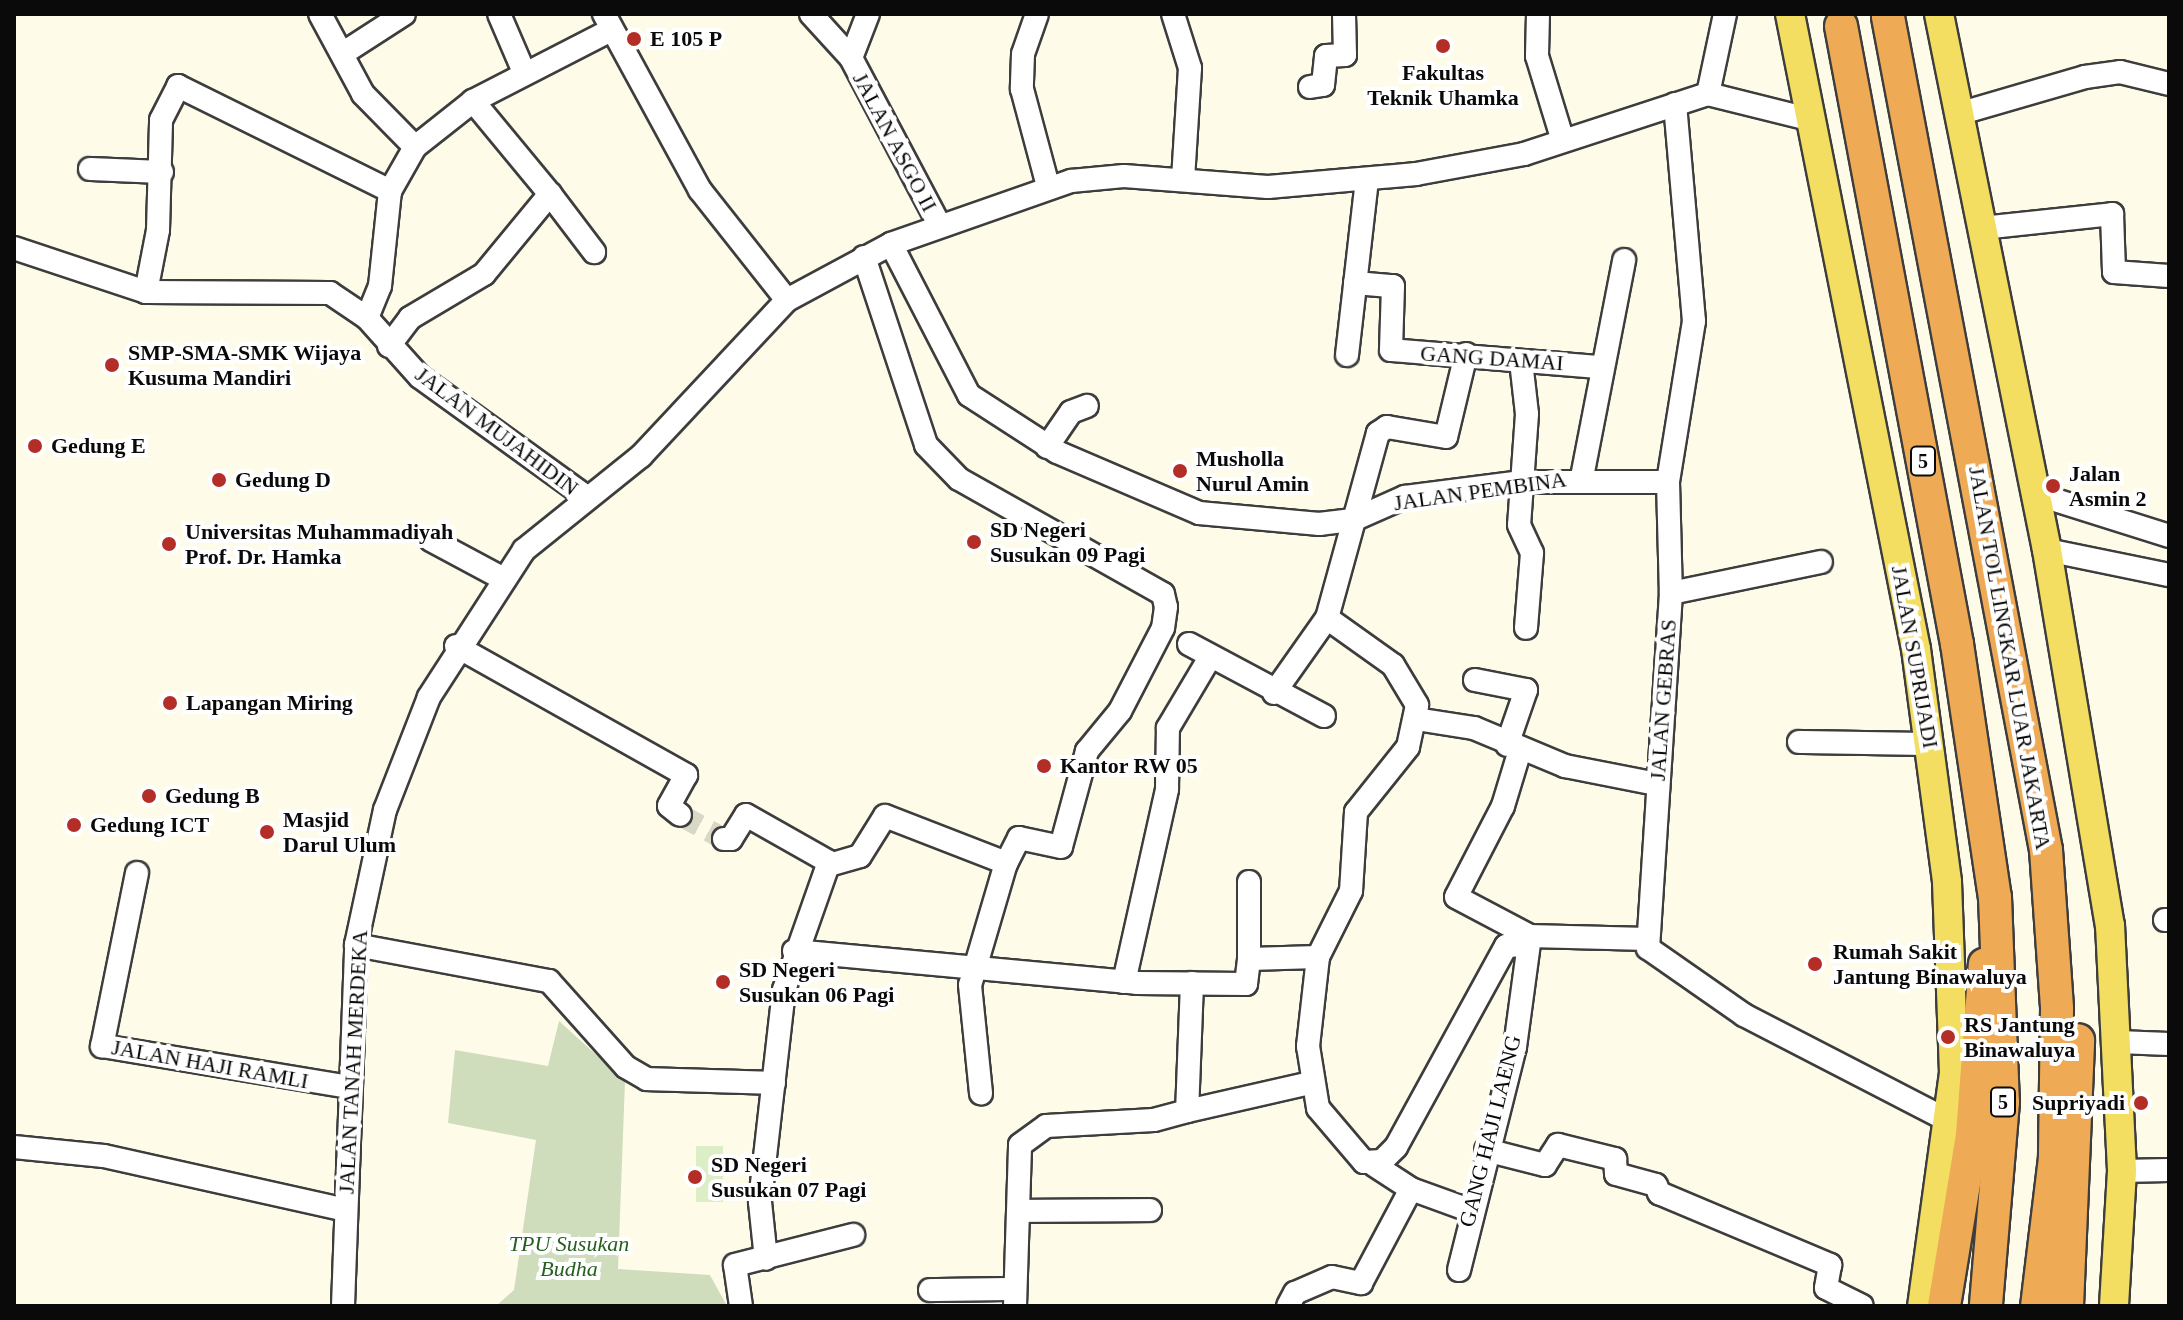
<!DOCTYPE html>
<html>
<head>
<meta charset="utf-8">
<style>
  body { margin:0 }
  #map { position:relative; width:2183px; height:1320px; overflow:hidden; background:#fefce8; font-family:"Times New Roman",serif }
  div>[style] { position:absolute }
  [style*='--x'] { left:calc(var(--x)*1px); top:calc(var(--y)*1px); width:calc(var(--w)*1px); rotate:calc(var(--a)*1deg) }
  .cemetery>* { inset:0; background:#cfddbc }
  .pitch>* { inset:0; background:#dceec5 }
  .minor-tunnel>* { height:22px; margin-top:-11px; transform-origin:0; background:repeating-linear-gradient(90deg,#d9d8c7 0 22px,transparent 0 33px) }
  .roads { filter:drop-shadow(2px 0 #3d3d3d) drop-shadow(-2px 0 #3d3d3d) drop-shadow(0 2px #3d3d3d) drop-shadow(0 -2px #3d3d3d) }
  .minor>* { height:22px; margin:-11px; padding:0 11px; transform-origin:11px; border-radius:11px; background:#fff }
  .major>* { height:28px; margin:-14px; padding:0 14px; transform-origin:14px; border-radius:14px; background:#f4de62 }
  .highway>* { height:32px; margin:-16px; padding:0 16px; transform-origin:16px; border-radius:16px; background:#efaa55 }
  .dots>* { width:22px; height:22px; translate:-50% -50%; box-sizing:border-box; border:4px solid #fff; border-radius:50% }
  span { translate:-50% -50%; white-space:nowrap; text-align:center; line-height:1.15; -webkit-text-stroke:8px #fff; paint-order:stroke }
  .shield-label span { padding:2px 6px; background:#fff; border:2px solid; border-radius:6px; -webkit-text-stroke-width:0 }
  .shield-label { font-size:20px; color:#0a0a0a; font-weight:700 }
  .poi-label { font-size:22px; color:#0a0a0a; font-weight:700 }
  .left { translate:0 -50%; text-align:left }
  .right { translate:-100% -50%; text-align:right }
  .street-label { font-size:22px; color:#0a0a0a }
  .park-label { font-size:22px; color:#255e1e; font-style:italic }
  .frame { position:absolute; inset:0; border:16px solid #0a0a0a; pointer-events:none }
</style>
</head>
<body>
<div id="map">
  <div class="cemetery">
    <div style="clip-path:polygon(559px 1021px,625px 1081px,618px 1269px,710px 1275px,727px 1306px,496px 1306px,514px 1290px,536px 1140px,448px 1123px,455px 1050px,548px 1066px)"></div>
  </div>
  <div class="pitch">
    <div style="clip-path:polygon(696px 1146px,723px 1146px,723px 1202px,696px 1202px)"></div>
  </div>
  <div class="minor-tunnel">
    <div style="--x:680;--y:815;--w:50;--a:28.6"></div>
  </div>
  <div class="roads">
    <div class="minor">
      <div style="--x:320;--y:14;--w:91;--a:61.7"></div>
      <div style="--x:363;--y:94;--w:74;--a:45.5"></div>
      <div style="--x:499;--y:14;--w:63;--a:66.7"></div>
      <div style="--x:604;--y:14;--w:200;--a:61.4"></div>
      <div style="--x:700;--y:190;--w:140;--a:51.7"></div>
      <div style="--x:811;--y:14;--w:59;--a:47.7"></div>
      <div style="--x:868;--y:14;--w:47;--a:111.1"></div>
      <div style="--x:851;--y:58;--w:190;--a:62.1"></div>
      <div style="--x:1037;--y:14;--w:42;--a:109.3"></div>
      <div style="--x:1023;--y:54;--w:35;--a:92"></div>
      <div style="--x:1022;--y:89;--w:100;--a:75"></div>
      <div style="--x:1173;--y:14;--w:57;--a:72.5"></div>
      <div style="--x:1190;--y:68;--w:112;--a:93.6"></div>
      <div style="--x:1538;--y:14;--w:42;--a:91.4"></div>
      <div style="--x:1537;--y:56;--w:86;--a:73"></div>
      <div style="--x:345;--y:52;--w:70;--a:-32.8"></div>
      <div style="--x:1310;--y:87;--w:13;--a:-9"></div>
      <div style="--x:1323;--y:85;--w:29;--a:-84"></div>
      <div style="--x:1326;--y:56;--w:19;--a:-3"></div>
      <div style="--x:1345;--y:55;--w:41;--a:-91.4"></div>
      <div style="--x:1708;--y:94;--w:82;--a:-78"></div>
      <div style="--x:473;--y:101;--w:121;--a:50.4"></div>
      <div style="--x:1675;--y:104;--w:218;--a:85"></div>
      <div style="--x:1694;--y:321;--w:163;--a:99.2"></div>
      <div style="--x:1668;--y:482;--w:111;--a:88.5"></div>
      <div style="--x:1671;--y:593;--w:356;--a:93.7"></div>
      <div style="--x:1648;--y:948;--w:117;--a:34.9"></div>
      <div style="--x:1744;--y:1015;--w:233;--a:27.3"></div>
      <div style="--x:1958;--y:114;--w:132;--a:-16.2"></div>
      <div style="--x:2085;--y:77;--w:35;--a:-8"></div>
      <div style="--x:2120;--y:72;--w:50;--a:13.8"></div>
      <div style="--x:90;--y:169;--w:72;--a:2.4"></div>
      <div style="--x:1982;--y:228;--w:131;--a:-6.1"></div>
      <div style="--x:2112;--y:214;--w:58;--a:88"></div>
      <div style="--x:2114;--y:272;--w:55;--a:4.2"></div>
      <div style="--x:891;--y:244;--w:170;--a:62.7"></div>
      <div style="--x:969;--y:395;--w:105;--a:32.9"></div>
      <div style="--x:1057;--y:452;--w:155;--a:23.2"></div>
      <div style="--x:1199;--y:513;--w:121;--a:5.2"></div>
      <div style="--x:1319;--y:524;--w:34;--a:-7"></div>
      <div style="--x:1353;--y:520;--w:57;--a:-23.9"></div>
      <div style="--x:1405;--y:497;--w:116;--a:-7.4"></div>
      <div style="--x:1520;--y:482;--w:148;--a:0"></div>
      <div style="--x:14;--y:248;--w:139;--a:18.4"></div>
      <div style="--x:146;--y:292;--w:184;--a:0.3"></div>
      <div style="--x:330;--y:293;--w:45;--a:34"></div>
      <div style="--x:367;--y:318;--w:79;--a:48.1"></div>
      <div style="--x:420;--y:377;--w:203;--a:35.8"></div>
      <div style="--x:864;--y:257;--w:198;--a:71.7"></div>
      <div style="--x:926;--y:445;--w:47;--a:45.9"></div>
      <div style="--x:959;--y:479;--w:234;--a:29.4"></div>
      <div style="--x:1163;--y:594;--w:13;--a:77"></div>
      <div style="--x:1166;--y:607;--w:21;--a:98"></div>
      <div style="--x:1163;--y:628;--w:93;--a:117.4"></div>
      <div style="--x:1120;--y:711;--w:52;--a:129.5"></div>
      <div style="--x:1087;--y:751;--w:99;--a:105.2"></div>
      <div style="--x:1061;--y:847;--w:43;--a:-167.9"></div>
      <div style="--x:1019;--y:838;--w:28;--a:117"></div>
      <div style="--x:1006;--y:863;--w:127;--a:106.4"></div>
      <div style="--x:970;--y:985;--w:109;--a:84.2"></div>
      <div style="--x:1355;--y:283;--w:38;--a:5"></div>
      <div style="--x:1393;--y:286;--w:64;--a:91.8"></div>
      <div style="--x:1391;--y:350;--w:209;--a:4.7"></div>
      <div style="--x:146;--y:292;--w:63;--a:-79"></div>
      <div style="--x:158;--y:230;--w:110;--a:-88.4"></div>
      <div style="--x:161;--y:120;--w:38;--a:-63"></div>
      <div style="--x:178;--y:86;--w:237;--a:26.3"></div>
      <div style="--x:367;--y:318;--w:35;--a:-68"></div>
      <div style="--x:380;--y:286;--w:96;--a:-84"></div>
      <div style="--x:390;--y:191;--w:51;--a:-60.4"></div>
      <div style="--x:415;--y:147;--w:74;--a:-38.4"></div>
      <div style="--x:473;--y:101;--w:153;--a:-27.2"></div>
      <div style="--x:389;--y:346;--w:35;--a:-53"></div>
      <div style="--x:410;--y:318;--w:86;--a:-30.7"></div>
      <div style="--x:484;--y:274;--w:104;--a:-50.5"></div>
      <div style="--x:550;--y:194;--w:73;--a:52.8"></div>
      <div style="--x:1466;--y:354;--w:85;--a:103.5"></div>
      <div style="--x:1446;--y:437;--w:60;--a:-170.4"></div>
      <div style="--x:1387;--y:427;--w:11;--a:146"></div>
      <div style="--x:1378;--y:433;--w:192;--a:105.4"></div>
      <div style="--x:1327;--y:618;--w:81;--a:35.5"></div>
      <div style="--x:1393;--y:665;--w:47;--a:59"></div>
      <div style="--x:1417;--y:705;--w:43;--a:102.1"></div>
      <div style="--x:1408;--y:747;--w:83;--a:128.7"></div>
      <div style="--x:1356;--y:812;--w:79;--a:93.6"></div>
      <div style="--x:1351;--y:891;--w:74;--a:116.6"></div>
      <div style="--x:1318;--y:957;--w:90;--a:96.4"></div>
      <div style="--x:1308;--y:1046;--w:63;--a:80.8"></div>
      <div style="--x:1318;--y:1108;--w:71;--a:49.6"></div>
      <div style="--x:1364;--y:1162;--w:18;--a:-3"></div>
      <div style="--x:1382;--y:1161;--w:20;--a:-45"></div>
      <div style="--x:1396;--y:1147;--w:229;--a:-61.3"></div>
      <div style="--x:1506;--y:946;--w:20;--a:-3"></div>
      <div style="--x:1347;--y:355;--w:176;--a:-83.5"></div>
      <div style="--x:1522;--y:370;--w:44;--a:83.5"></div>
      <div style="--x:1527;--y:414;--w:111;--a:94.1"></div>
      <div style="--x:1519;--y:525;--w:31;--a:65"></div>
      <div style="--x:1532;--y:553;--w:75;--a:94.6"></div>
      <div style="--x:1047;--y:447;--w:42;--a:-55.6"></div>
      <div style="--x:1071;--y:412;--w:17;--a:-21"></div>
      <div style="--x:1582;--y:477;--w:221;--a:-79"></div>
      <div style="--x:2036;--y:494;--w:139;--a:17.5"></div>
      <div style="--x:431;--y:540;--w:81;--a:28.2"></div>
      <div style="--x:2047;--y:550;--w:125;--a:11.6"></div>
      <div style="--x:1671;--y:593;--w:153;--a:-11.7"></div>
      <div style="--x:1189;--y:644;--w:153;--a:28.1"></div>
      <div style="--x:456;--y:646;--w:264;--a:29.3"></div>
      <div style="--x:686;--y:775;--w:35;--a:119"></div>
      <div style="--x:669;--y:806;--w:14;--a:39"></div>
      <div style="--x:1475;--y:680;--w:52;--a:11.1"></div>
      <div style="--x:1526;--y:690;--w:58;--a:109.1"></div>
      <div style="--x:1274;--y:693;--w:92;--a:-54.8"></div>
      <div style="--x:1416;--y:719;--w:59;--a:8.8"></div>
      <div style="--x:1474;--y:728;--w:99;--a:22.7"></div>
      <div style="--x:1565;--y:766;--w:94;--a:11.1"></div>
      <div style="--x:1799;--y:742;--w:131;--a:0.9"></div>
      <div style="--x:1520;--y:750;--w:59;--a:106.9"></div>
      <div style="--x:1503;--y:806;--w:102;--a:117.3"></div>
      <div style="--x:1456;--y:897;--w:84;--a:27.8"></div>
      <div style="--x:724;--y:839;--w:7;--a:0"></div>
      <div style="--x:731;--y:839;--w:28;--a:-58"></div>
      <div style="--x:746;--y:815;--w:95;--a:29.5"></div>
      <div style="--x:829;--y:862;--w:136;--a:109.4"></div>
      <div style="--x:784;--y:990;--w:213;--a:96.5"></div>
      <div style="--x:760;--y:1202;--w:57;--a:84"></div>
      <div style="--x:829;--y:865;--w:32;--a:-16"></div>
      <div style="--x:860;--y:856;--w:47;--a:-58"></div>
      <div style="--x:885;--y:816;--w:130;--a:21.2"></div>
      <div style="--x:137;--y:873;--w:177;--a:101.4"></div>
      <div style="--x:102;--y:1046;--w:251;--a:9.4"></div>
      <div style="--x:1249;--y:882;--w:77;--a:90"></div>
      <div style="--x:1249;--y:959;--w:69;--a:-1.7"></div>
      <div style="--x:2165;--y:920;--w:4;--a:0"></div>
      <div style="--x:356;--y:945;--w:196;--a:10.6"></div>
      <div style="--x:549;--y:981;--w:115;--a:48.2"></div>
      <div style="--x:626;--y:1067;--w:24;--a:30"></div>
      <div style="--x:647;--y:1079;--w:127;--a:1.8"></div>
      <div style="--x:794;--y:951;--w:344;--a:5.3"></div>
      <div style="--x:1137;--y:983;--w:109;--a:0.5"></div>
      <div style="--x:1246;--y:984;--w:25;--a:-83"></div>
      <div style="--x:1124;--y:982;--w:198;--a:-77.4"></div>
      <div style="--x:1167;--y:789;--w:61;--a:-89.1"></div>
      <div style="--x:1168;--y:728;--w:80;--a:-59.3"></div>
      <div style="--x:1192;--y:983;--w:128;--a:92.2"></div>
      <div style="--x:1187;--y:1111;--w:126;--a:-12.8"></div>
      <div style="--x:2118;--y:1042;--w:51;--a:2.2"></div>
      <div style="--x:14;--y:1147;--w:90;--a:5.7"></div>
      <div style="--x:104;--y:1156;--w:248;--a:12.6"></div>
      <div style="--x:1486;--y:1150;--w:61;--a:14.3"></div>
      <div style="--x:1545;--y:1165;--w:24;--a:-57"></div>
      <div style="--x:1558;--y:1145;--w:59;--a:13.8"></div>
      <div style="--x:1615;--y:1159;--w:15;--a:86"></div>
      <div style="--x:1616;--y:1174;--w:41;--a:15.4"></div>
      <div style="--x:1656;--y:1185;--w:9;--a:69"></div>
      <div style="--x:1659;--y:1193;--w:186;--a:22.8"></div>
      <div style="--x:1830;--y:1265;--w:23;--a:100"></div>
      <div style="--x:1826;--y:1288;--w:40;--a:26.6"></div>
      <div style="--x:2122;--y:1171;--w:47;--a:-1.2"></div>
      <div style="--x:1411;--y:1189;--w:62;--a:19.9"></div>
      <div style="--x:1019;--y:1211;--w:131;--a:-0.4"></div>
      <div style="--x:1459;--y:1270;--w:230;--a:-75.9"></div>
      <div style="--x:1515;--y:1047;--w:112;--a:-82.3"></div>
      <div style="--x:1530;--y:936;--w:117;--a:1.5"></div>
      <div style="--x:930;--y:1290;--w:85;--a:-0.7"></div>
      <div style="--x:343;--y:1306;--w:361;--a:-87.9"></div>
      <div style="--x:356;--y:945;--w:138;--a:-77.9"></div>
      <div style="--x:385;--y:810;--w:121;--a:-68.7"></div>
      <div style="--x:429;--y:697;--w:175;--a:-57.1"></div>
      <div style="--x:524;--y:550;--w:150;--a:-38.8"></div>
      <div style="--x:641;--y:456;--w:214;--a:-46.9"></div>
      <div style="--x:787;--y:300;--w:118;--a:-28.3"></div>
      <div style="--x:891;--y:244;--w:191;--a:-19.3"></div>
      <div style="--x:1071;--y:181;--w:53;--a:-5.4"></div>
      <div style="--x:1124;--y:176;--w:144;--a:4.4"></div>
      <div style="--x:1268;--y:187;--w:149;--a:-5"></div>
      <div style="--x:1416;--y:174;--w:110;--a:-10.5"></div>
      <div style="--x:1524;--y:154;--w:194;--a:-18.1"></div>
      <div style="--x:1708;--y:94;--w:107;--a:14"></div>
      <div style="--x:741;--y:1306;--w:41;--a:-98.3"></div>
      <div style="--x:735;--y:1265;--w:122;--a:-14.3"></div>
      <div style="--x:1015;--y:1306;--w:161;--a:-88.2"></div>
      <div style="--x:1020;--y:1145;--w:32;--a:-36"></div>
      <div style="--x:1046;--y:1126;--w:108;--a:-3.2"></div>
      <div style="--x:1154;--y:1120;--w:34;--a:-15"></div>
      <div style="--x:1288;--y:1306;--w:15;--a:-62"></div>
      <div style="--x:1295;--y:1293;--w:40;--a:-23.4"></div>
      <div style="--x:1332;--y:1277;--w:30;--a:12"></div>
      <div style="--x:1361;--y:1283;--w:106;--a:-62"></div>
      <div style="--x:1411;--y:1189;--w:44;--a:-147"></div>
    </div>
    <div class="major">
      <div style="--x:1790;--y:14;--w:647;--a:78.78"></div>
      <div style="--x:1916;--y:649;--w:235;--a:82.4"></div>
      <div style="--x:1947;--y:882;--w:191;--a:87.9"></div>
      <div style="--x:1954;--y:1073;--w:235;--a:97.8"></div>
      <div style="--x:1939;--y:14;--w:547;--a:78.61"></div>
      <div style="--x:2047;--y:550;--w:380;--a:80.5"></div>
      <div style="--x:2110;--y:925;--w:246;--a:87.2"></div>
      <div style="--x:2122;--y:1171;--w:135;--a:93.4"></div>
    </div>
    <div class="highway">
      <div style="--x:1888;--y:17;--w:848;--a:79.26"></div>
      <div style="--x:2046;--y:850;--w:159;--a:86"></div>
      <div style="--x:2057;--y:1009;--w:149;--a:90.8"></div>
      <div style="--x:2055;--y:1158;--w:149;--a:96.9"></div>
      <div style="--x:1841;--y:26;--w:629;--a:79.37"></div>
      <div style="--x:1957;--y:644;--w:256;--a:81.5"></div>
      <div style="--x:1995;--y:897;--w:205;--a:87.8"></div>
      <div style="--x:2003;--y:1102;--w:205;--a:94.8"></div>
      <div style="--x:1944;--y:1306;--w:173;--a:-80.7"></div>
      <div style="--x:1972;--y:1135;--w:171;--a:-85.7"></div>
      <div style="--x:2067;--y:1306;--w:266;--a:-87.6"></div>
    </div>
  </div>
  <div class="dots">
    <div style="left:634px;top:39px;background:#b42e28"></div>
    <div style="left:1443px;top:46px;background:#b42e28"></div>
    <div style="left:112px;top:365px;background:#b42e28"></div>
    <div style="left:35px;top:446px;background:#b42e28"></div>
    <div style="left:1180px;top:471px;background:#b42e28"></div>
    <div style="left:219px;top:480px;background:#b42e28"></div>
    <div style="left:2053px;top:486px;background:#b42e28"></div>
    <div style="left:974px;top:542px;background:#b42e28"></div>
    <div style="left:169px;top:544px;background:#b42e28"></div>
    <div style="left:170px;top:703px;background:#b42e28"></div>
    <div style="left:1044px;top:766px;background:#b42e28"></div>
    <div style="left:149px;top:796px;background:#b42e28"></div>
    <div style="left:74px;top:825px;background:#b42e28"></div>
    <div style="left:267px;top:832px;background:#b42e28"></div>
    <div style="left:1815px;top:964px;background:#b42e28"></div>
    <div style="left:723px;top:982px;background:#b42e28"></div>
    <div style="left:1948px;top:1037px;background:#b42e28"></div>
    <div style="left:2141px;top:1103px;background:#b42e28"></div>
    <div style="left:695px;top:1177px;background:#b42e28"></div>
  </div>
  <div class="shield-label">
    <span style="left:1923px;top:461px">5</span>
    <span style="left:2003px;top:1102px">5</span>
  </div>
  <div class="poi-label">
    <span class="left" style="left:650px;top:39px">E 105 P</span>
    <span style="left:1443px;top:85px">Fakultas<br>Teknik Uhamka</span>
    <span class="left" style="left:128px;top:365px">SMP-SMA-SMK Wijaya<br>Kusuma Mandiri</span>
    <span class="left" style="left:51px;top:446px">Gedung E</span>
    <span class="left" style="left:1196px;top:471px">Musholla<br>Nurul Amin</span>
    <span class="left" style="left:2069px;top:486px">Jalan<br>Asmin 2</span>
    <span class="left" style="left:235px;top:480px">Gedung D</span>
    <span class="left" style="left:990px;top:542px">SD Negeri<br>Susukan 09 Pagi</span>
    <span class="left" style="left:185px;top:544px">Universitas Muhammadiyah<br>Prof. Dr. Hamka</span>
    <span class="left" style="left:186px;top:703px">Lapangan Miring</span>
    <span class="left" style="left:1060px;top:766px">Kantor RW 05</span>
    <span class="left" style="left:165px;top:796px">Gedung B</span>
    <span class="left" style="left:283px;top:832px">Masjid<br>Darul Ulum</span>
    <span class="left" style="left:90px;top:825px">Gedung ICT</span>
    <span class="left" style="left:1833px;top:964px">Rumah Sakit<br>Jantung Binawaluya</span>
    <span class="left" style="left:739px;top:982px">SD Negeri<br>Susukan 06 Pagi</span>
    <span class="left" style="left:1964px;top:1037px">RS Jantung<br>Binawaluya</span>
    <span class="right" style="left:2125px;top:1103px">Supriyadi</span>
    <span class="left" style="left:711px;top:1177px">SD Negeri<br>Susukan 07 Pagi</span>
  </div>
  <div class="street-label">
    <span style="left:895px;top:142px;rotate:62deg">JALAN ASGO II</span>
    <span style="left:1492px;top:358px;rotate:4deg">GANG DAMAI</span>
    <span style="left:497px;top:431px;rotate:37deg">JALAN MUJAHIDIN</span>
    <span style="left:1480px;top:491px;rotate:-8deg">JALAN PEMBINA</span>
    <span style="left:1915px;top:657px;rotate:80deg">JALAN SUPRIJADI</span>
    <span style="left:2010px;top:658px;rotate:80deg">JALAN TOL LINGKAR LUAR JAKARTA</span>
    <span style="left:1663px;top:700px;rotate:-86deg">JALAN GEBRAS</span>
    <span style="left:353px;top:1062px;rotate:-87deg">JALAN TANAH MERDEKA</span>
    <span style="left:210px;top:1064px;rotate:10deg">JALAN HAJI RAMLI</span>
    <span style="left:1490px;top:1131px;rotate:-76deg">GANG HAJI LAENG</span>
  </div>
  <div class="park-label">
    <span style="left:569px;top:1256px">TPU Susukan<br>Budha</span>
  </div>
  <div class="frame"></div>
</div>
</body>
</html>
